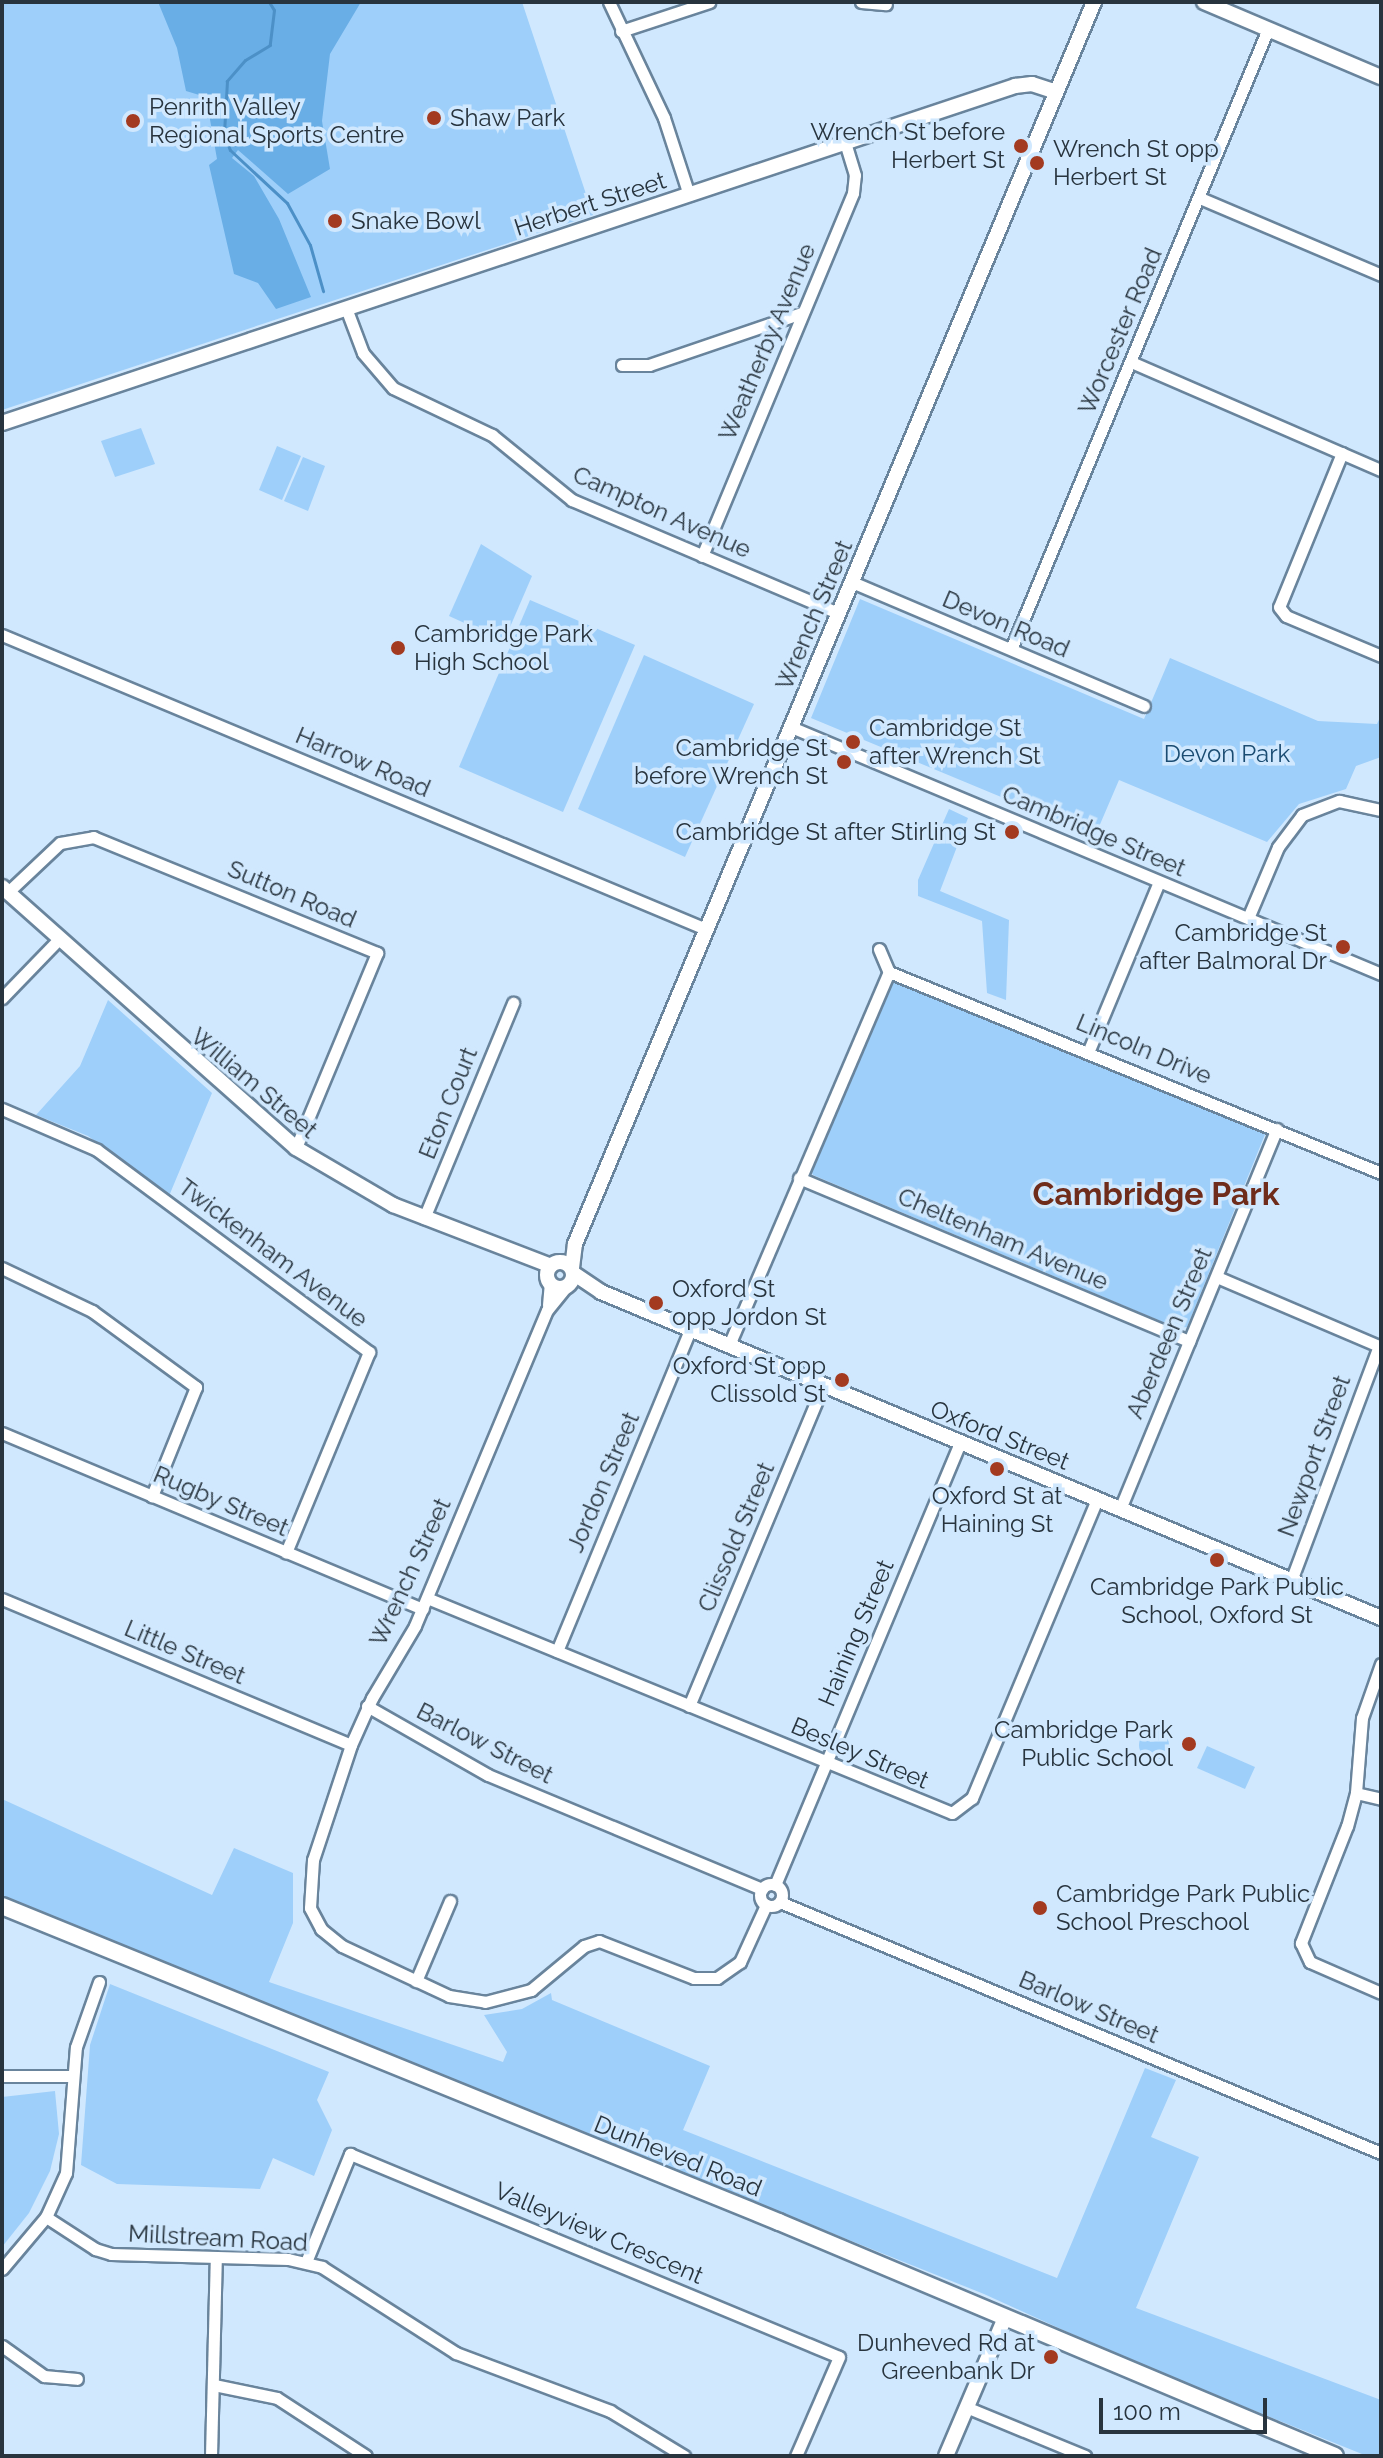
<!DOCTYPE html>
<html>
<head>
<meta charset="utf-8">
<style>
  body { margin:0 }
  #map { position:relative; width:1383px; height:2458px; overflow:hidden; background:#d0e8fe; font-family:Raleway,sans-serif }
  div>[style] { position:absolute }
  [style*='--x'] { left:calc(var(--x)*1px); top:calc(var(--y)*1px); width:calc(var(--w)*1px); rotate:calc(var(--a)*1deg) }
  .green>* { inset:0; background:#9ecffa }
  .round { border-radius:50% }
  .forest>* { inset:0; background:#69aee6 }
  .stream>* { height:3px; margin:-1.5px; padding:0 1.5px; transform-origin:1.5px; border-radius:1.5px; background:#4c90c7 }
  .roads { filter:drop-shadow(2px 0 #69849c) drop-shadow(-2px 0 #69849c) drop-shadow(0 2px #69849c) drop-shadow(0 -2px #69849c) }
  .minor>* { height:11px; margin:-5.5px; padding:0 5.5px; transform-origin:5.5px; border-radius:5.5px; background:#fff }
  .minor>.ring { margin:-5.5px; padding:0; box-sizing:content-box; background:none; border:11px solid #fff; border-radius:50% }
  .tertiary>* { height:14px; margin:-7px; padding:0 7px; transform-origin:7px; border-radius:7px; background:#fff }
  .tertiary>.ring { margin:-7px; padding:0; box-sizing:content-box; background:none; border:14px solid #fff; border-radius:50% }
  .secondary>* { height:16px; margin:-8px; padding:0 8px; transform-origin:8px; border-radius:8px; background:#fff }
  .dots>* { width:22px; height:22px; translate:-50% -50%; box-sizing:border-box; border:4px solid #d0e8fe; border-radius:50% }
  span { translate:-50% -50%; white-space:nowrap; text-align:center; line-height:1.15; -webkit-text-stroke:7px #d0e8fe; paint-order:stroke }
  .poi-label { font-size:24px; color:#28343e }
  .left { translate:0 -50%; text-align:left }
  .right { translate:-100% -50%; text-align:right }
  .street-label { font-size:24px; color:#28343e }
  .park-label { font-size:24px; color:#1a4c72 }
  .district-label { font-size:32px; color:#6f2c1b; font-weight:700 }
  .frame { position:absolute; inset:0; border:4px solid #28343e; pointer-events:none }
  .scale { position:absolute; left:1099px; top:2398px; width:168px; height:36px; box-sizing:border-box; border:4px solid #28343e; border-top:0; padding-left:10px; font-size:24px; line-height:28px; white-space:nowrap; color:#28343e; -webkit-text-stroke:6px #d0e8fe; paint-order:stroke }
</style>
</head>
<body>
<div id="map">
  <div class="green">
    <div style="clip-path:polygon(2px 2px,522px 2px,593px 215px,2px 410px)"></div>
    <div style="clip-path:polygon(141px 428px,155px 464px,115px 477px,101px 441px)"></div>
    <div style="clip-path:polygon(277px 446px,301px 456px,282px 500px,259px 490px)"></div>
    <div style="clip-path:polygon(303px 457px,325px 466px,308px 511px,284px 501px)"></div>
    <div style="clip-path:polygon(481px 544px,532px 576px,504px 641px,449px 616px)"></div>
    <div style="clip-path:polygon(860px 599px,1144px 719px,1170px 658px,1318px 721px,1377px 724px,1381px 715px,1381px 757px,1356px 766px,1346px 789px,1299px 804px,1267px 842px,1119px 780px,1095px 836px,811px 718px)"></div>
    <div style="clip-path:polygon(530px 600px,635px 645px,563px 812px,459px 767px)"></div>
    <div style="clip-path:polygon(644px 655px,754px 704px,685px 857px,578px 809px)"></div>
    <div style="clip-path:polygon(949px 809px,968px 818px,940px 891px,1009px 920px,1006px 1000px,987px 993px,982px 921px,918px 896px,918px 880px)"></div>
    <div style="clip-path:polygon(900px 980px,1266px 1132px,1187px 1327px,1177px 1328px,813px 1175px,810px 1169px,889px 983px)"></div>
    <div style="clip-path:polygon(108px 1000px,212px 1093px,169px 1196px,88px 1136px,36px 1115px,80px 1066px)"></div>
    <div class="round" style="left:1139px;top:1730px;width:30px;height:30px"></div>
    <div style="clip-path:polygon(1207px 1746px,1255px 1767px,1245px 1789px,1197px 1768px)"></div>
    <div style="clip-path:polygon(2px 1799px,212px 1895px,234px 1848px,293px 1873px,293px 1923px,269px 1982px,503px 2062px,507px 2052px,484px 2015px,522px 2009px,551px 1993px,552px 2000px,710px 2066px,683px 2130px,1057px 2278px,1145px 2068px,1176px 2080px,1151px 2137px,1199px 2157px,1136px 2308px,1381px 2400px,1381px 2456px,1367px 2456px,1131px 2361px,984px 2294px,137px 1955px,2px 1896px)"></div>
    <div style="clip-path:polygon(110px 1984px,329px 2072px,317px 2100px,332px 2130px,314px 2176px,273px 2158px,260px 2189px,117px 2184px,81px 2165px,90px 2045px)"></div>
    <div style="clip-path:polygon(55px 2091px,59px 2134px,50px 2171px,29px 2213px,2px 2247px,2px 2097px)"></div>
  </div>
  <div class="forest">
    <div style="clip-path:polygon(158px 2px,361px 2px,330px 54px,322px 121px,330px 169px,288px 194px,238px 150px,232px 158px,254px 176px,279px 219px,311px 297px,276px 309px,258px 283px,234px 274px,209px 165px,217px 159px,206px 97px,186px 91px,177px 48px)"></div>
  </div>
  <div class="stream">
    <div style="--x:269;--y:2;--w:9;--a:58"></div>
    <div style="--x:274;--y:10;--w:35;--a:97"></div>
    <div style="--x:270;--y:45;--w:29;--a:149"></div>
    <div style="--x:245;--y:60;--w:28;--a:131"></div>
    <div style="--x:227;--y:81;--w:52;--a:93.3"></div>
    <div style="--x:224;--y:133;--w:18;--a:71"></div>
    <div style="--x:230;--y:150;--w:78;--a:42.9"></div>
    <div style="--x:287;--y:203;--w:48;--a:61.3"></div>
    <div style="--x:310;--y:245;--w:48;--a:74.2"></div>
  </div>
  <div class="roads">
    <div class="minor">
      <div style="--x:609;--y:2;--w:128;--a:64.6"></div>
      <div style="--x:664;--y:118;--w:81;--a:72"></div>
      <div style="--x:861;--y:2;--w:25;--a:5"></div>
      <div style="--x:621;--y:31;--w:93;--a:-18.2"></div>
      <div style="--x:1200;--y:198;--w:197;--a:23"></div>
      <div style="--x:346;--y:308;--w:48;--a:69.3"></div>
      <div style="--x:363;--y:353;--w:46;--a:49.4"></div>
      <div style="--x:393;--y:388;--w:110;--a:25.4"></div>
      <div style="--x:492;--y:435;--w:103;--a:39.1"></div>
      <div style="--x:572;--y:500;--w:289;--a:23"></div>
      <div style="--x:1131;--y:362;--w:272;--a:23.4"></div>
      <div style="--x:622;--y:365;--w:27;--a:0"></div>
      <div style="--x:649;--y:365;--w:162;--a:-18.8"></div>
      <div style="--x:1342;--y:453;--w:166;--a:112.2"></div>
      <div style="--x:1279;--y:607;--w:11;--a:52"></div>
      <div style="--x:1286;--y:616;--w:103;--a:22.8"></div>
      <div style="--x:702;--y:556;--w:393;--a:-67.4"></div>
      <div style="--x:853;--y:193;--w:18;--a:-84"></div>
      <div style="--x:855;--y:175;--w:34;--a:-107"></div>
      <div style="--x:852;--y:582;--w:317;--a:23"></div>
      <div style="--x:2;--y:635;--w:763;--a:22.67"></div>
      <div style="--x:1011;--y:649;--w:671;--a:-67.49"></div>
      <div style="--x:791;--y:727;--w:640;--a:22.72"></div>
      <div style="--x:8;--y:892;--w:71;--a:-43.3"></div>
      <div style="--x:60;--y:843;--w:34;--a:-10"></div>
      <div style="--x:93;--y:837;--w:307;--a:22.2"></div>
      <div style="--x:377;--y:953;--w:211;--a:112.6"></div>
      <div style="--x:1248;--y:918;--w:77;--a:-67.1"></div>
      <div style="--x:1278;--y:847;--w:40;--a:-53"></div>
      <div style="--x:1302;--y:815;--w:40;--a:-21"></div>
      <div style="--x:1339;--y:801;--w:43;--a:12.1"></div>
      <div style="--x:879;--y:949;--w:25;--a:67"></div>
      <div style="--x:889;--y:972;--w:531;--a:22.22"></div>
      <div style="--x:2;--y:998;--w:79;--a:-46"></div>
      <div style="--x:1089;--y:1050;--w:182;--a:-67.4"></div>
      <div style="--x:2;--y:1109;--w:103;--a:23.3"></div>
      <div style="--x:97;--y:1150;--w:339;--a:36.6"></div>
      <div style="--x:369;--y:1352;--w:217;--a:112.5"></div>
      <div style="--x:799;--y:1178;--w:423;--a:22.7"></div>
      <div style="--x:424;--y:1218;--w:233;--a:-67.5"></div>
      <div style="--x:2;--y:1268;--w:100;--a:25.5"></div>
      <div style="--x:92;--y:1311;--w:129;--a:36.2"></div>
      <div style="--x:196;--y:1387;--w:118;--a:112"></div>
      <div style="--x:1217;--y:1277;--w:178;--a:23.1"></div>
      <div style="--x:565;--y:1288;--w:28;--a:129"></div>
      <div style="--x:547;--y:1310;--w:342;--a:112.7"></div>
      <div style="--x:415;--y:1626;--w:84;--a:120.8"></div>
      <div style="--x:372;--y:1698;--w:51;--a:114.1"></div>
      <div style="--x:351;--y:1745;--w:121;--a:108.3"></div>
      <div style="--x:313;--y:1860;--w:48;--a:93.6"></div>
      <div style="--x:310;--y:1908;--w:24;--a:62"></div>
      <div style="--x:321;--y:1929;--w:27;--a:39"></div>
      <div style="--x:342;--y:1946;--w:118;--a:25"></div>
      <div style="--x:449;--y:1996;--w:36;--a:9"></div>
      <div style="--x:485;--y:2002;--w:48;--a:-14.6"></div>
      <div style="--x:531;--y:1990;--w:69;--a:-39.7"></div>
      <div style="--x:584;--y:1946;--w:16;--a:-18"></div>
      <div style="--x:599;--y:1941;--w:102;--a:21.3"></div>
      <div style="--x:694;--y:1978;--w:23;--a:0"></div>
      <div style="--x:717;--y:1978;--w:28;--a:-35"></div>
      <div style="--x:740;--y:1962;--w:63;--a:-65.5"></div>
      <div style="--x:548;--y:1305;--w:21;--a:-85"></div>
      <div style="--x:729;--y:1345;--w:406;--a:-66.8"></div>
      <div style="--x:2;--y:1433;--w:456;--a:22.7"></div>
      <div style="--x:1120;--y:1509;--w:411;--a:-67.6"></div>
      <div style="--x:1291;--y:1581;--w:251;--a:-69.5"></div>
      <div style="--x:427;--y:1598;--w:567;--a:22.27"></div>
      <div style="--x:952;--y:1813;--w:25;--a:-37"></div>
      <div style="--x:972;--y:1798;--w:324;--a:-67.3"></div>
      <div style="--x:2;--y:1599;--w:378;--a:22.7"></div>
      <div style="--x:557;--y:1651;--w:347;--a:-67.5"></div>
      <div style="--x:1381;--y:1664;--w:57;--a:109.4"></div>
      <div style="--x:1362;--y:1718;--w:75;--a:94.6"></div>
      <div style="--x:1356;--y:1793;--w:34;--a:105"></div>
      <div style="--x:1347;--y:1826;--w:126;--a:111.5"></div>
      <div style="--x:1301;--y:1943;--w:21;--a:65"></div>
      <div style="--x:1310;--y:1962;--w:77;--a:23.6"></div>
      <div style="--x:367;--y:1706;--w:139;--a:29.7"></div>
      <div style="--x:488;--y:1775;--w:297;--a:22.6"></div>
      <div style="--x:689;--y:1706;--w:347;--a:-67.3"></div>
      <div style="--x:1356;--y:1793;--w:26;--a:13"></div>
      <div class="ring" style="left:760px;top:1884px;width:11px;height:11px"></div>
      <div style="--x:775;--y:1885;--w:480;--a:-67.3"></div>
      <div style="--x:780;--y:1902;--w:651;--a:22.67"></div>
      <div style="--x:416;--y:1981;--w:87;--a:-67"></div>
      <div style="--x:2;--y:2076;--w:71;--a:0"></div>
      <div style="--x:46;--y:2217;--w:59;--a:33.1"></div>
      <div style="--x:95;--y:2249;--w:17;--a:17"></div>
      <div style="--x:111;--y:2254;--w:177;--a:1.6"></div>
      <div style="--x:288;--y:2259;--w:35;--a:13"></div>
      <div style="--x:322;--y:2267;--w:159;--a:32.7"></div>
      <div style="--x:456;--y:2353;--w:165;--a:20.6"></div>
      <div style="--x:610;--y:2411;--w:87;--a:31.3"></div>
      <div style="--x:306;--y:2262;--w:117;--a:-67.8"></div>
      <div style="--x:350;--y:2154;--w:529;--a:22.54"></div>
      <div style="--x:839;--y:2357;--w:108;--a:113.5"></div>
      <div style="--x:2;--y:2269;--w:68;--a:-49.8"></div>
      <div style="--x:46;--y:2217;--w:48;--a:-65.6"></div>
      <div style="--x:66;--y:2173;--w:126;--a:-85.5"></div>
      <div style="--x:76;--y:2047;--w:69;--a:-70.5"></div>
      <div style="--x:2;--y:2346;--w:52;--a:35.5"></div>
      <div style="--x:44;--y:2376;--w:33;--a:5"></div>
      <div style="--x:214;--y:2385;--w:64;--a:11.7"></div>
      <div style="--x:277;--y:2398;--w:106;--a:33.1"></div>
      <div style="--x:966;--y:2407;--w:129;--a:22.4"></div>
      <div style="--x:211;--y:2456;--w:199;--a:-88.6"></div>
    </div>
    <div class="tertiary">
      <div style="--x:1204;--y:2;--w:192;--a:23"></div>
      <div style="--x:2;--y:423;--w:1068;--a:-18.4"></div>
      <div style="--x:1015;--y:86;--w:17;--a:-7"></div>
      <div style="--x:1032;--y:84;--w:25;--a:18"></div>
      <div style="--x:2;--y:887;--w:393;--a:41.6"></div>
      <div style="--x:296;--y:1148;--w:113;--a:30.4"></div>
      <div style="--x:393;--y:1205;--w:169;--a:21.1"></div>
      <div class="ring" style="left:547px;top:1262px;width:12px;height:12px"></div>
      <div style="--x:572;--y:1268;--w:24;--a:-83"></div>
      <div style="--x:575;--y:1244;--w:1346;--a:-67.32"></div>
      <div style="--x:573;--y:1273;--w:34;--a:34"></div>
      <div style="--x:601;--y:1292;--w:845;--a:22.68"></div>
      <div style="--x:946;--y:2456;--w:150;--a:-66.9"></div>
    </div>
    <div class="secondary">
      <div style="--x:2;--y:1906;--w:839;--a:22.13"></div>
      <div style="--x:779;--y:2222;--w:603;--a:22.82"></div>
    </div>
  </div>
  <div class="dots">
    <div style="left:434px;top:118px;background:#a33a20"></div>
    <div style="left:133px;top:121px;background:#a33a20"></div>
    <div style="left:1021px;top:146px;background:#a33a20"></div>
    <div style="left:1037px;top:163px;background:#a33a20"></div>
    <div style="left:335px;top:221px;background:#a33a20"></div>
    <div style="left:398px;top:648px;background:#a33a20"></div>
    <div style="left:853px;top:742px;background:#a33a20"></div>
    <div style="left:844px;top:762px;background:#a33a20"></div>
    <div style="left:1012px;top:832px;background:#a33a20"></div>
    <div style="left:1343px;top:947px;background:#a33a20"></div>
    <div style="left:656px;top:1303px;background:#a33a20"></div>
    <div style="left:842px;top:1380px;background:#a33a20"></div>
    <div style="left:997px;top:1469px;background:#a33a20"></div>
    <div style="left:1217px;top:1560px;background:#a33a20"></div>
    <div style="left:1189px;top:1744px;background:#a33a20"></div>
    <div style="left:1040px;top:1908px;background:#a33a20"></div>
    <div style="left:1051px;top:2357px;background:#a33a20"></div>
  </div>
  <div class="poi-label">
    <span class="left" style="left:149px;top:121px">Penrith Valley<br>Regional Sports Centre</span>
    <span class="left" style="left:450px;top:118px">Shaw Park</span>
    <span class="right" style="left:1005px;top:146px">Wrench St before<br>Herbert St</span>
    <span class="left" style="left:1053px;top:163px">Wrench St opp<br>Herbert St</span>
    <span class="left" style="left:351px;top:221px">Snake Bowl</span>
    <span class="left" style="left:414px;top:648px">Cambridge Park<br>High School</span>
    <span class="left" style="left:869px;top:742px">Cambridge St<br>after Wrench St</span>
    <span class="right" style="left:828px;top:762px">Cambridge St<br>before Wrench St</span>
    <span class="right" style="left:996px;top:832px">Cambridge St after Stirling St</span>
    <span class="right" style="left:1327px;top:947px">Cambridge St<br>after Balmoral Dr</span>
    <span class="left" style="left:672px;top:1303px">Oxford St<br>opp Jordon St</span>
    <span class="right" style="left:826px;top:1380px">Oxford St opp<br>Clissold St</span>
    <span style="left:997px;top:1510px">Oxford St at<br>Haining St</span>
    <span style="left:1217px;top:1601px">Cambridge Park Public<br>School, Oxford St</span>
    <span class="right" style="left:1173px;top:1744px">Cambridge Park<br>Public School</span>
    <span class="left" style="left:1056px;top:1908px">Cambridge Park Public<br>School Preschool</span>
    <span class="right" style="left:1035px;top:2357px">Dunheved Rd at<br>Greenbank Dr</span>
  </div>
  <div class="street-label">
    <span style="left:590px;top:204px;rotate:-18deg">Herbert Street</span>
    <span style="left:1120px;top:331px;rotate:-67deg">Worcester Road</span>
    <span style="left:767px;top:342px;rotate:-67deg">Weatherby Avenue</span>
    <span style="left:662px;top:512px;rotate:24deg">Campton Avenue</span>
    <span style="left:814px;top:615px;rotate:-67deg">Wrench Street</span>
    <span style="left:1006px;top:624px;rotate:23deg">Devon Road</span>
    <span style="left:363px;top:762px;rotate:23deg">Harrow Road</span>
    <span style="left:1094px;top:831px;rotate:23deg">Cambridge Street</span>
    <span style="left:292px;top:894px;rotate:23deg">Sutton Road</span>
    <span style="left:1144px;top:1049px;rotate:23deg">Lincoln Drive</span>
    <span style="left:254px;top:1083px;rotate:40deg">William Street</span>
    <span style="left:448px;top:1103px;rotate:-68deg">Eton Court</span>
    <span style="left:1003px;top:1239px;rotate:23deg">Cheltenham Avenue</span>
    <span style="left:273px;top:1253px;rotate:37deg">Twickenham Avenue</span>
    <span style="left:1169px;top:1333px;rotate:-67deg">Aberdeen Street</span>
    <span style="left:1000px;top:1435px;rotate:22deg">Oxford Street</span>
    <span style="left:1314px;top:1456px;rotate:-70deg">Newport Street</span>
    <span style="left:603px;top:1482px;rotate:-67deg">Jordon Street</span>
    <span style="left:221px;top:1501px;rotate:23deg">Rugby Street</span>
    <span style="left:736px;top:1537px;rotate:-67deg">Clissold Street</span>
    <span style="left:410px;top:1572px;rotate:-65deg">Wrench Street</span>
    <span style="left:856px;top:1633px;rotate:-67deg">Haining Street</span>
    <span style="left:185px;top:1652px;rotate:23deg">Little Street</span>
    <span style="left:485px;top:1743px;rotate:27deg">Barlow Street</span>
    <span style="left:860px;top:1753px;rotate:23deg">Besley Street</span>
    <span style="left:1089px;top:2007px;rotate:23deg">Barlow Street</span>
    <span style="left:678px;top:2156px;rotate:22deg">Dunheved Road</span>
    <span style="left:599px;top:2233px;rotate:23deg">Valleyview Crescent</span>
    <span style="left:218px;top:2238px;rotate:3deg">Millstream Road</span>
  </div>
  <div class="park-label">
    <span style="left:1227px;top:754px">Devon Park</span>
  </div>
  <div class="district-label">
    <span style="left:1156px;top:1194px">Cambridge Park</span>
  </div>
  <div class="frame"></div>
  <div class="scale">100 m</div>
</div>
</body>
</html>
